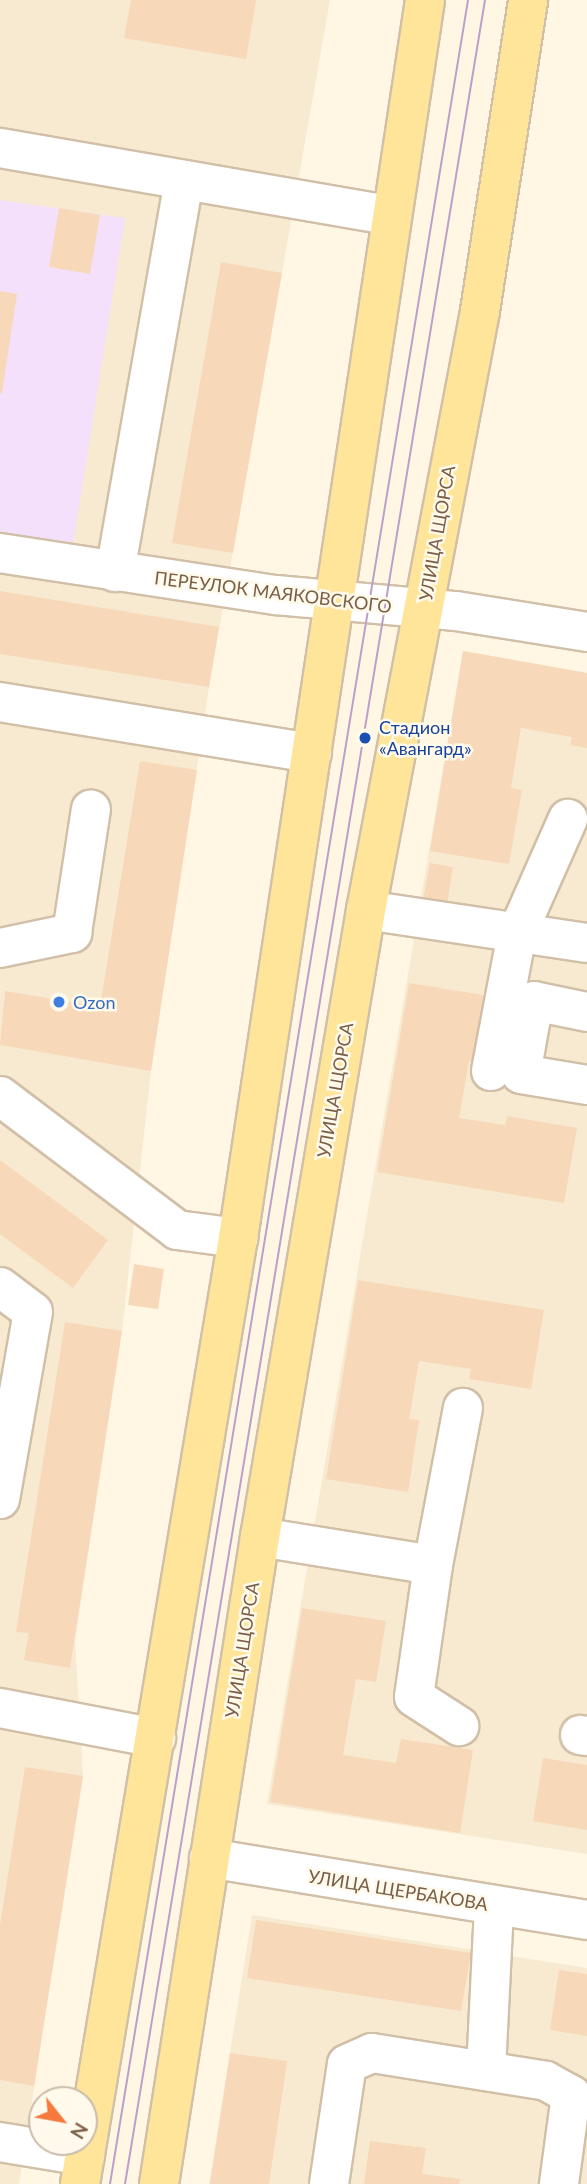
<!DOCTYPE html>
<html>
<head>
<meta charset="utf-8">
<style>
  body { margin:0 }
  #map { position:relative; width:587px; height:2184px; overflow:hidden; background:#fff7e4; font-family:Lato,sans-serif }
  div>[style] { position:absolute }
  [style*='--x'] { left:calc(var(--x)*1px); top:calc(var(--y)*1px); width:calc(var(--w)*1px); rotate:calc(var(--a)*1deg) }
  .residential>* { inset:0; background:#f7ead1 }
  .education>* { inset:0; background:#f4e0fb }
  .building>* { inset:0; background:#f7d8b8 }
  .roads { filter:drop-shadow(2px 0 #d1bfa8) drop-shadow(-2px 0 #d1bfa8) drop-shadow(0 2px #d1bfa8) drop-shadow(0 -2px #d1bfa8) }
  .minor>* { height:38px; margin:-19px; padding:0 19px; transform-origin:19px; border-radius:19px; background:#fff }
  .major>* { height:38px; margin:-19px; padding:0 19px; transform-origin:19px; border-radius:19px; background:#ffe59a }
  .tram>* { height:2px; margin:-1px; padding:0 1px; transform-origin:1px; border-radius:1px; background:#bba0ca }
  .dots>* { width:19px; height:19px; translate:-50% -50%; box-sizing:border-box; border:4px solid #fffaec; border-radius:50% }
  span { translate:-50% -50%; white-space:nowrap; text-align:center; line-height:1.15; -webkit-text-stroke:5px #fffaec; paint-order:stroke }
  .street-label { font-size:18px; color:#7a5e46 }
  .transit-label { font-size:18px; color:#164399 }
  .left { translate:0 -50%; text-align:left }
  .shop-label { font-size:18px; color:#366cbe }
  .north { position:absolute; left:28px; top:2086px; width:70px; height:70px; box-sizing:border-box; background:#fffaec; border:2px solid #cabcaa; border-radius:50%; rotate:121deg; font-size:19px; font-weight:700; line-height:28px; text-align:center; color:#7a5e46 }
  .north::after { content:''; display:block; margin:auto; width:24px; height:32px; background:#f57a3c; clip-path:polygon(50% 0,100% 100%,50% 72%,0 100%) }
</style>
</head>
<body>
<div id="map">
  <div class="residential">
    <div style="clip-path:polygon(0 0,330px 0,209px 687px,151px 1071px,122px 1331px,75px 1641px,83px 1776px,19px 2184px,0 2184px)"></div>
    <div style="clip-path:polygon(463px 651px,587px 673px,587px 1854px,267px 1804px)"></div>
    <div style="clip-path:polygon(252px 1915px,587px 1968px,587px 2184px,209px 2184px)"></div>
  </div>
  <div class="education">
    <div style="clip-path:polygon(0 200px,125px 218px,73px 545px,0 532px)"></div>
  </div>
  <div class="building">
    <div style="clip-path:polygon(131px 0,256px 0,246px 59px,124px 38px)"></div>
    <div style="clip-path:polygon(59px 208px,100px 215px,90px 274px,49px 267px)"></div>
    <div style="clip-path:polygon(221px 262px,282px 273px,233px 553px,172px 543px)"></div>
    <div style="clip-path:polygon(0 291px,17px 294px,2px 393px,0 393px)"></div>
    <div style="clip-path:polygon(0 591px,219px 627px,209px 687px,0 654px)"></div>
    <div style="clip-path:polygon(463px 651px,587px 673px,587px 748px,570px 745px,572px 737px,521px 728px,511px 788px,522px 790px,509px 864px,430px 851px)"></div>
    <div style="clip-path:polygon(140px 761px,197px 770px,151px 1071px,0 1045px,5px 991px,100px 1007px)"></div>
    <div style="clip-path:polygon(430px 863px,453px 867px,447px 904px,423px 900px)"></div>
    <div style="clip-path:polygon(409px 983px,489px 996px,478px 1063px,469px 1061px,459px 1118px,505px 1125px,507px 1116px,577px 1128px,564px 1203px,377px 1172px)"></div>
    <div style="clip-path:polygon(0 1160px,108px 1240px,73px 1288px,0 1234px)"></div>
    <div style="clip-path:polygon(134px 1264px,164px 1269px,158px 1309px,128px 1305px)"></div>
    <div style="clip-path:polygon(358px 1280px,544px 1310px,531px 1389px,469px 1379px,471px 1369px,419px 1361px,409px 1419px,419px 1420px,408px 1492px,326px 1479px)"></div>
    <div style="clip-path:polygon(65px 1322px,122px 1331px,70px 1668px,24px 1660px,29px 1633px,16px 1632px)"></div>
    <div style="clip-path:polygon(302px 1608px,386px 1621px,376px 1682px,356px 1679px,343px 1755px,396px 1763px,401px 1739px,473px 1750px,460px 1833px,270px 1802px)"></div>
    <div style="clip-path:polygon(543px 1758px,587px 1765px,587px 1830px,533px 1821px)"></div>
    <div style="clip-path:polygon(25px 1767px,83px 1776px,34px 2086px,0 2080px,0 1925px)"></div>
    <div style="clip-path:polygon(256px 1920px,471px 1953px,461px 2011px,247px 1978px)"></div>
    <div style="clip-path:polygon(559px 1970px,587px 1974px,587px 2036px,550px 2030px)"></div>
    <div style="clip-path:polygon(230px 2053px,287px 2061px,269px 2184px,210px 2184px)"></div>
    <div style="clip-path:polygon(370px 2141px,426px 2148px,422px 2174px,460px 2179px,459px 2184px,364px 2184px)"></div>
  </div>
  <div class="roads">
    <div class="minor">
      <div style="--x:0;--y:148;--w:395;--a:9.8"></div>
      <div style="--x:0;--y:553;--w:279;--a:8.7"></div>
      <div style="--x:276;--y:595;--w:181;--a:5.1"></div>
      <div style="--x:456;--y:611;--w:133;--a:9.1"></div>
      <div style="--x:115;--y:572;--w:398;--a:-80"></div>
      <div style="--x:0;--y:702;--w:316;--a:9.3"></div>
      <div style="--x:366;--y:910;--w:223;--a:8.5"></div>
      <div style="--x:0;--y:948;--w:74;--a:-11.8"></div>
      <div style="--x:72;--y:933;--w:125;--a:-81.3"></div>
      <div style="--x:587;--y:1012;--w:54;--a:-168.3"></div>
      <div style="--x:534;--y:1001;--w:74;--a:100.1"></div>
      <div style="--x:521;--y:1074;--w:67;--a:9.5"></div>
      <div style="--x:491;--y:1071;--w:139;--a:-79.3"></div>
      <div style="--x:517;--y:934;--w:126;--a:-66.1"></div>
      <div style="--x:0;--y:1096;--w:222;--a:37.1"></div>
      <div style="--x:177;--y:1230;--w:62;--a:7.5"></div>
      <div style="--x:0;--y:1287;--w:41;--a:37.1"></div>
      <div style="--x:33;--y:1312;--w:190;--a:100"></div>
      <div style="--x:260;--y:1537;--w:175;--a:9.2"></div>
      <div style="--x:433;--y:1565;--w:133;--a:98.2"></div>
      <div style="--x:414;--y:1697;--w:54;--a:32.8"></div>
      <div style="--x:433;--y:1565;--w:160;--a:-79.2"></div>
      <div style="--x:0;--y:1708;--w:159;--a:10.9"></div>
      <div style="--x:580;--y:1735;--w:7;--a:8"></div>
      <div style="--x:209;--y:1858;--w:383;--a:9.3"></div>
      <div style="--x:486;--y:2071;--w:165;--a:-87.2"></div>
      <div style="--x:0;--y:2142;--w:86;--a:9.4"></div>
      <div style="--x:329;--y:2184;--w:121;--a:-81.5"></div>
      <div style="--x:347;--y:2064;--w:27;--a:-24"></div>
      <div style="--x:372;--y:2053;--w:176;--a:9.1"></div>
      <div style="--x:546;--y:2081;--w:29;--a:29"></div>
      <div style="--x:571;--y:2095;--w:90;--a:97.7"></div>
    </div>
    <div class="major">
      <div style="--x:80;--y:2184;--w:959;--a:-80.52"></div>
      <div style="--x:238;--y:1238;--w:1252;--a:-81.41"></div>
      <div style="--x:159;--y:2184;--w:655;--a:-81.13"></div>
      <div style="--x:260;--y:1537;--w:636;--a:-80.4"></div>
      <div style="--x:366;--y:910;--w:610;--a:-79.22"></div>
      <div style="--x:480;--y:311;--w:315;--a:-81.2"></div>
    </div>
  </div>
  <div class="tram">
    <div style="--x:110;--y:2184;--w:2213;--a:-80.69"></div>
    <div style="--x:125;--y:2184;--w:2213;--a:-80.64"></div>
  </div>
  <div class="dots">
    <div style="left:365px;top:738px;background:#1a4fb4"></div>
    <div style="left:59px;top:1002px;background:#3f7fe0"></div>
  </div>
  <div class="street-label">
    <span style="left:437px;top:533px;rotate:-80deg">УЛИЦА ЩОРСА</span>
    <span style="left:273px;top:592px;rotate:7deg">ПЕРЕУЛОК МАЯКОВСКОГО</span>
    <span style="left:335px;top:1090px;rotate:-80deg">УЛИЦА ЩОРСА</span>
    <span style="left:242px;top:1650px;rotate:-81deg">УЛИЦА ЩОРСА</span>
    <span style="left:398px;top:1890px;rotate:9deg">УЛИЦА ЩЕРБАКОВА</span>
  </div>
  <div class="transit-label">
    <span class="left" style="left:379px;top:738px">Стадион<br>«Авангард»</span>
  </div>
  <div class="shop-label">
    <span class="left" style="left:73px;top:1002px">Ozon</span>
  </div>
  <div class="north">N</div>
</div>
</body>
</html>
